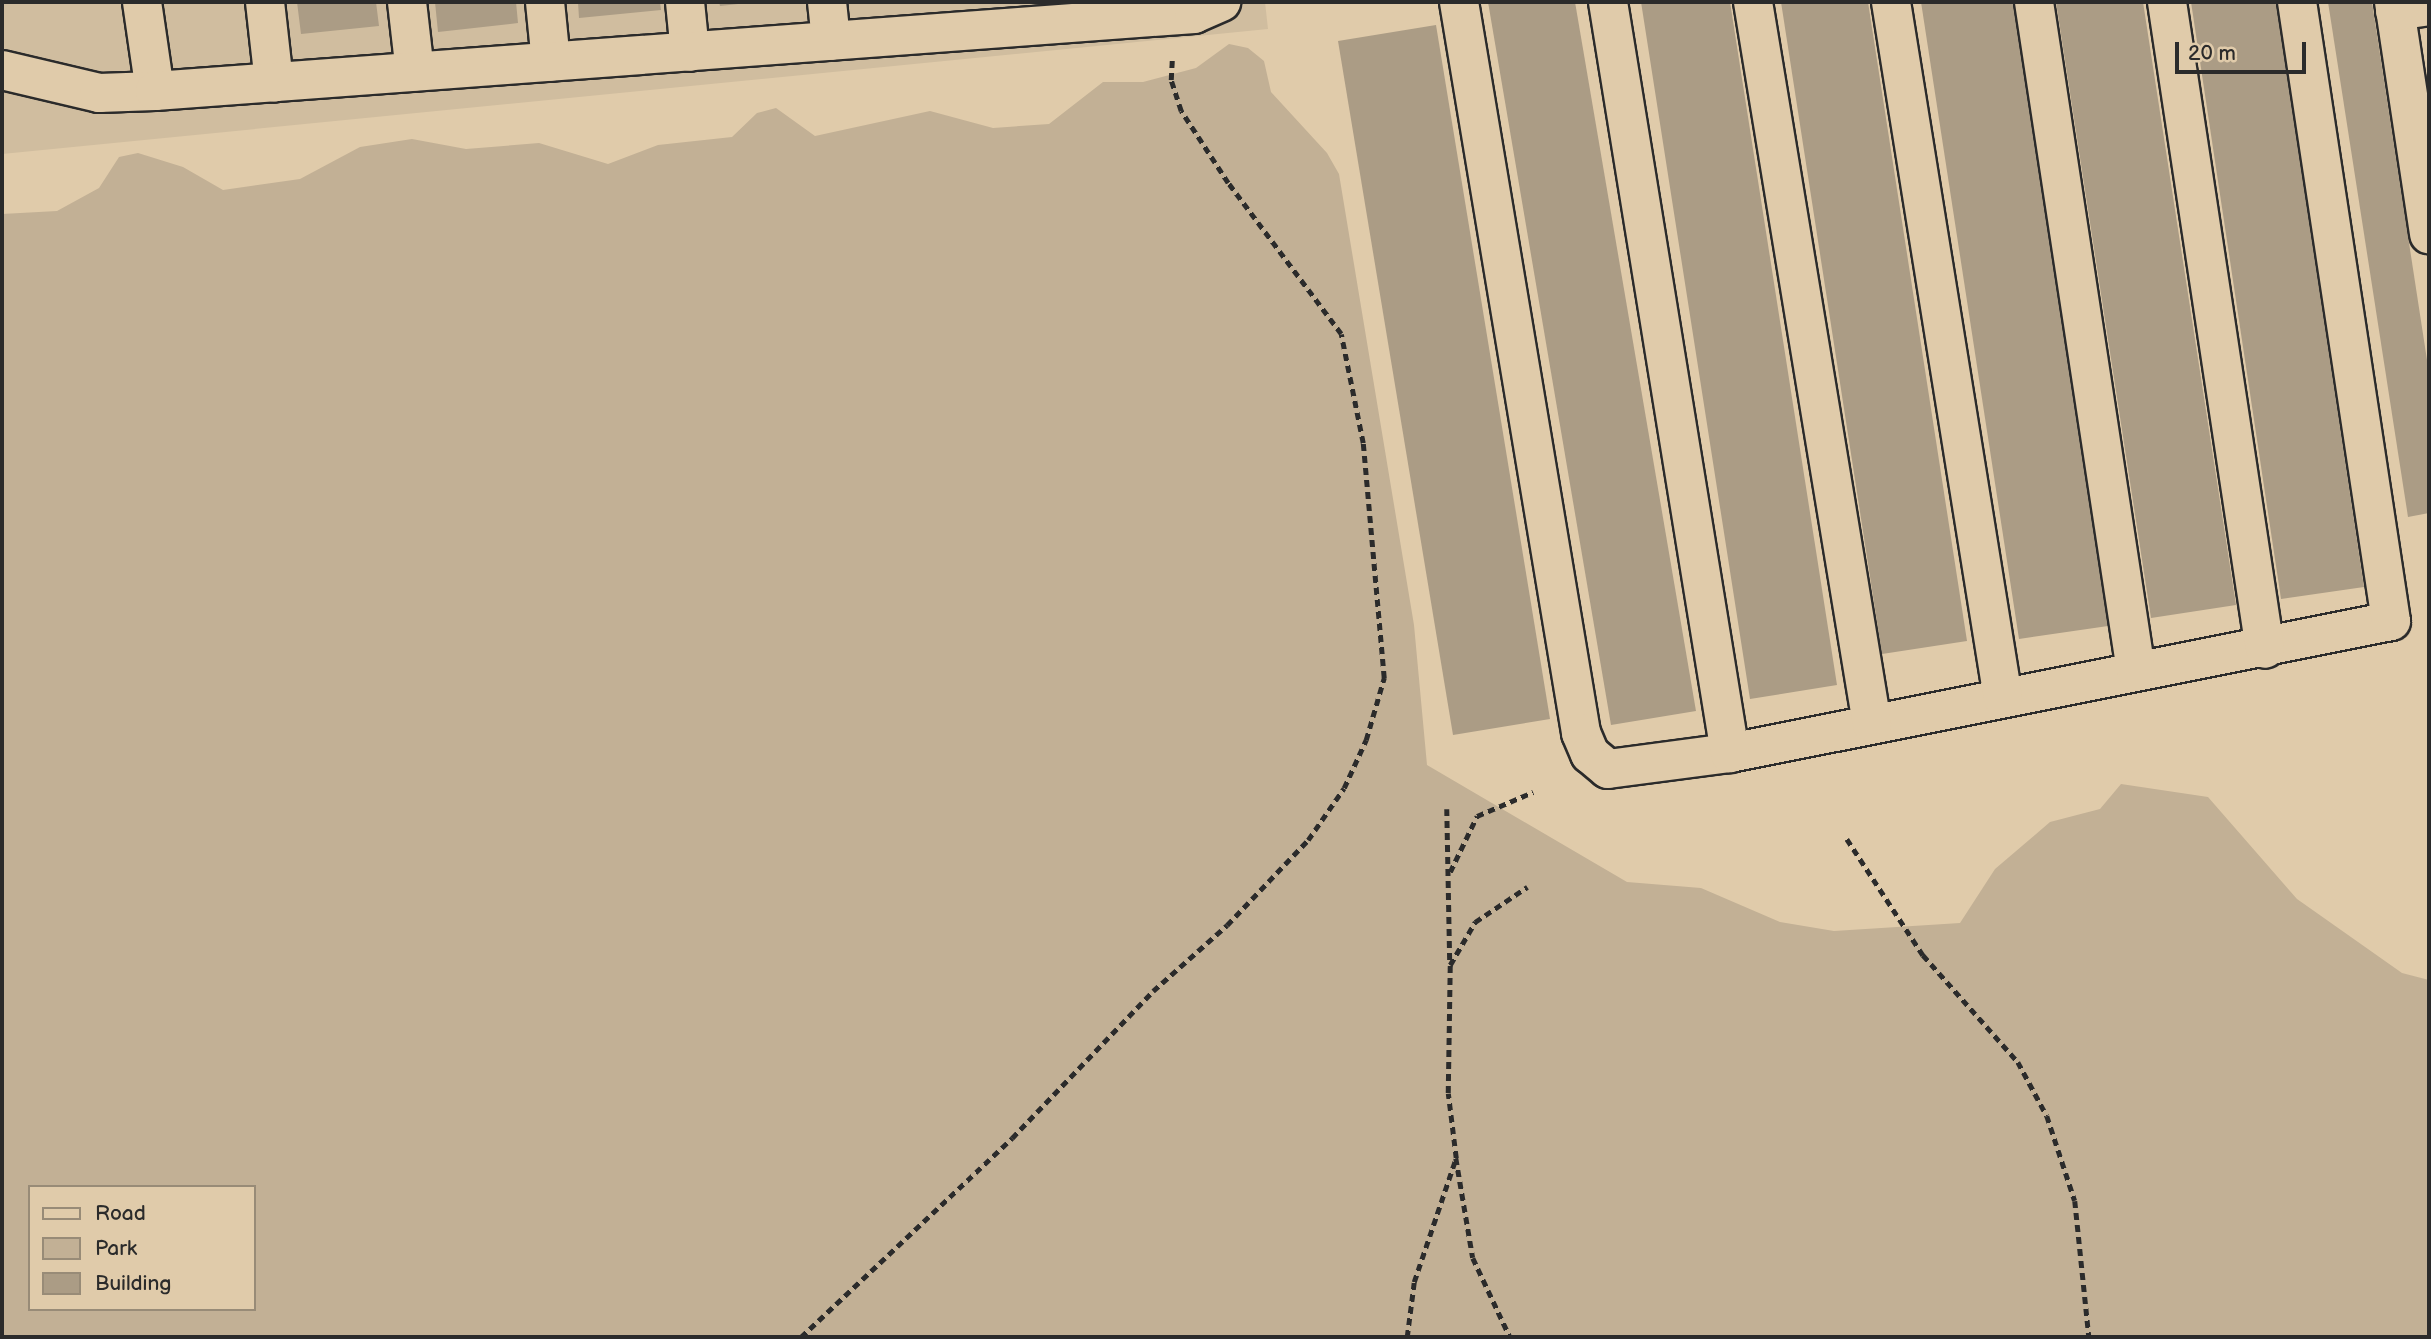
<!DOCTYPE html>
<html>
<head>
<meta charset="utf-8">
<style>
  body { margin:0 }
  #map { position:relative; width:2431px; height:1339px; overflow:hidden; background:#e0cbaa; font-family:"Balsamiq Sans",sans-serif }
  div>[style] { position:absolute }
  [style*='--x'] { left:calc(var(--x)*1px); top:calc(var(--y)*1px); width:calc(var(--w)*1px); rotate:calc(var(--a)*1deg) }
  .built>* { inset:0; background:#d0bd9f }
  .green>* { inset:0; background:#c2b095 }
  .building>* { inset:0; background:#ab9c85 }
  .path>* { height:4.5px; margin-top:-2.25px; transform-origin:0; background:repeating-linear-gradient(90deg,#2b2b2b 0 7px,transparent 0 12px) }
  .roads { filter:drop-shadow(2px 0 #2b2b2b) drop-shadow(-2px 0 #2b2b2b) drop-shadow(0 2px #2b2b2b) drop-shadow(0 -2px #2b2b2b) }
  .minor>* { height:38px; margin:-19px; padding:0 19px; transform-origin:19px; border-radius:19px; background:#e0cbaa }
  span { translate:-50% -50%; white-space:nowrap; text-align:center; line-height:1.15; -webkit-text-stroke:7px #e0cbaa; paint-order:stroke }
  .frame { position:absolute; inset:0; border:4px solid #2b2b2b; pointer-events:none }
  .legend { position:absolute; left:28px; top:1185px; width:228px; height:126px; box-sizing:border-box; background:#e0cbaa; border:2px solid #988b77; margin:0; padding:9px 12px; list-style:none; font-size:21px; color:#2b2b2b }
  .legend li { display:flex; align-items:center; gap:14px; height:35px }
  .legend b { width:35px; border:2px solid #988b77 }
  .scale { position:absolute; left:2175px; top:42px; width:131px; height:32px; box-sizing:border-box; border:4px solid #2b2b2b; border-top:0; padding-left:9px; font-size:21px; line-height:24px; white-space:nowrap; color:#2b2b2b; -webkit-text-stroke:5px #e0cbaa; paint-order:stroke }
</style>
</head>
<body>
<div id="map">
  <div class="built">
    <div style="clip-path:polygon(2px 2px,1265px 2px,1268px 29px,2px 154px)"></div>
  </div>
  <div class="green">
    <div style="clip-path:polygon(evenodd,1229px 44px,1248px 48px,1264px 61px,1271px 92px,1327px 153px,1339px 174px,1414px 625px,1427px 765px,1627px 882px,1701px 888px,1780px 922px,1834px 931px,1960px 923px,1995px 869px,2050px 822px,2100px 809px,2121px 784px,2208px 797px,2297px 899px,2402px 973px,2429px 980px,2429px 1337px,2px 1337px,2px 214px,57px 211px,99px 188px,119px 157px,138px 153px,183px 167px,223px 190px,300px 179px,360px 147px,412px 139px,466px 149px,539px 143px,608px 164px,658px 145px,732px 137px,757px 113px,776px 108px,815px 136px,930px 111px,993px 128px,1049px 124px,1103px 82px,1143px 82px,1196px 68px,1229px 44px,30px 1187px,254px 1187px,254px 1309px,30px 1309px,30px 1187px)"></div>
  </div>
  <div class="building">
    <div style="clip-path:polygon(297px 2px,376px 2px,379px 26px,301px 34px)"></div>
    <div style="clip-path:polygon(435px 2px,516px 2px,518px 23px,438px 32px)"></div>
    <div style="clip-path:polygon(578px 2px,660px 2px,661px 10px,579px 18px)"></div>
    <div style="clip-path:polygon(719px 2px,738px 2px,738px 4px,720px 6px)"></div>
    <div style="clip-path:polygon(1488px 2px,1575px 2px,1696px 711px,1611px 725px)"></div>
    <div style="clip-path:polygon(1641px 2px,1730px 2px,1837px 685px,1750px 699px)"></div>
    <div style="clip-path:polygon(1781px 2px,1868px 2px,1967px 641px,1882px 654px)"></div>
    <div style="clip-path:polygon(1921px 2px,2013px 2px,2108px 626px,2019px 639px)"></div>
    <div style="clip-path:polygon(2056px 2px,2143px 2px,2236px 605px,2151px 618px)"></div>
    <div style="clip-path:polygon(2191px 2px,2276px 2px,2364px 587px,2281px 599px)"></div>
    <div style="clip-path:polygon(2328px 2px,2372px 2px,2429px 373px,2429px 513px,2408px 517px)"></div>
    <div style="clip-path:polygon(1436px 25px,1550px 719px,1453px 735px,1338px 41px)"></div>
  </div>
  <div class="path">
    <div style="--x:1447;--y:809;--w:155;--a:88.9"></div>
    <div style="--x:1847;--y:839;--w:139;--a:56.8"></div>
    <div style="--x:1923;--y:955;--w:143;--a:48.4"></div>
    <div style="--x:2018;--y:1062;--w:61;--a:61.8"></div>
    <div style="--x:2047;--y:1116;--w:89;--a:71.8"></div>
    <div style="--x:2075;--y:1201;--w:137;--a:84.1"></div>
    <div style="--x:1450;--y:872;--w:62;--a:-64.3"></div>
    <div style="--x:1477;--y:816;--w:61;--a:-23.2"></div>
    <div style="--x:1456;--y:1158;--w:101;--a:80.4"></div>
    <div style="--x:1473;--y:1258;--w:87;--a:64.9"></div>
    <div style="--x:801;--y:1337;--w:290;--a:-43.3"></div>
    <div style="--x:1012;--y:1138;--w:204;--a:-46.2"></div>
    <div style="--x:1153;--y:991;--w:99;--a:-41.7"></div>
    <div style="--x:1227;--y:925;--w:117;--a:-46.4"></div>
    <div style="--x:1308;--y:840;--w:63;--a:-55.3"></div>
    <div style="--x:1344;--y:788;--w:53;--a:-65.4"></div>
    <div style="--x:1366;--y:740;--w:65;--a:-73.8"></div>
    <div style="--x:1384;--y:678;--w:236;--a:-95.1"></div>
    <div style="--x:1363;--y:443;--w:111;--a:-101.4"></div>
    <div style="--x:1341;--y:334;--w:189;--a:-126.8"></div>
    <div style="--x:1228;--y:183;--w:86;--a:-123.1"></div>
    <div style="--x:1181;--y:111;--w:33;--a:-108"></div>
    <div style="--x:1171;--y:80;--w:21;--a:-87"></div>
    <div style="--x:1407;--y:1337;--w:55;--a:-82.7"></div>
    <div style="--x:1414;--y:1282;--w:131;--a:-71.3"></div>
    <div style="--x:1456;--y:1158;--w:65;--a:-97"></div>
    <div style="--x:1448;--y:1093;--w:128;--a:-89.1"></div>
    <div style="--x:1450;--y:965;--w:50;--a:-59.8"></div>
    <div style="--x:1475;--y:922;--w:63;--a:-33.9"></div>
  </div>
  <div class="roads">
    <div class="minor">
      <div style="--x:142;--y:2;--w:90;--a:81.7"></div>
      <div style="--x:265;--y:2;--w:81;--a:83.6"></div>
      <div style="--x:407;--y:2;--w:70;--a:83.5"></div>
      <div style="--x:545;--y:2;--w:60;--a:84.3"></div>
      <div style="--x:685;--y:2;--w:50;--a:84.3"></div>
      <div style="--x:827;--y:2;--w:39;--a:84"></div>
      <div style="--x:1459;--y:2;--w:741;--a:80.52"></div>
      <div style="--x:1581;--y:733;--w:23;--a:67"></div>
      <div style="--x:1590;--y:754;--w:23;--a:40"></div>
      <div style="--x:1608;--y:769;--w:123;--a:-7.5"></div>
      <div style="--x:1730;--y:753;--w:674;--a:-11.29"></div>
      <div style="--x:2391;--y:621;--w:626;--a:-98.63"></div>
      <div style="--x:1608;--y:2;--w:761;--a:80.77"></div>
      <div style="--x:1753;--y:2;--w:732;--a:80.64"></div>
      <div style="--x:1891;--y:2;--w:705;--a:80.86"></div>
      <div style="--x:2034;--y:2;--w:677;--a:81.33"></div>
      <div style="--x:2167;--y:2;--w:654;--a:81.39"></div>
      <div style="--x:2394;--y:2;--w:235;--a:81.4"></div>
      <div style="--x:2395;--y:11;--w:34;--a:-8"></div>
      <div style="--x:2;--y:70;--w:100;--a:13.3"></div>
      <div style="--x:99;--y:93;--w:56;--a:-2"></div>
      <div style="--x:155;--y:91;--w:1042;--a:-4.24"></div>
      <div style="--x:1194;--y:14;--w:30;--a:-24"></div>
    </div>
  </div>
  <div class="frame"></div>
  <ul class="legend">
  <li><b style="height:9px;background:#e0cbaa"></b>Road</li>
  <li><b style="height:19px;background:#c2b095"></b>Park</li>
  <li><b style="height:19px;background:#ab9c85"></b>Building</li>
  </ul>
  <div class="scale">20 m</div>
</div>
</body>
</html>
